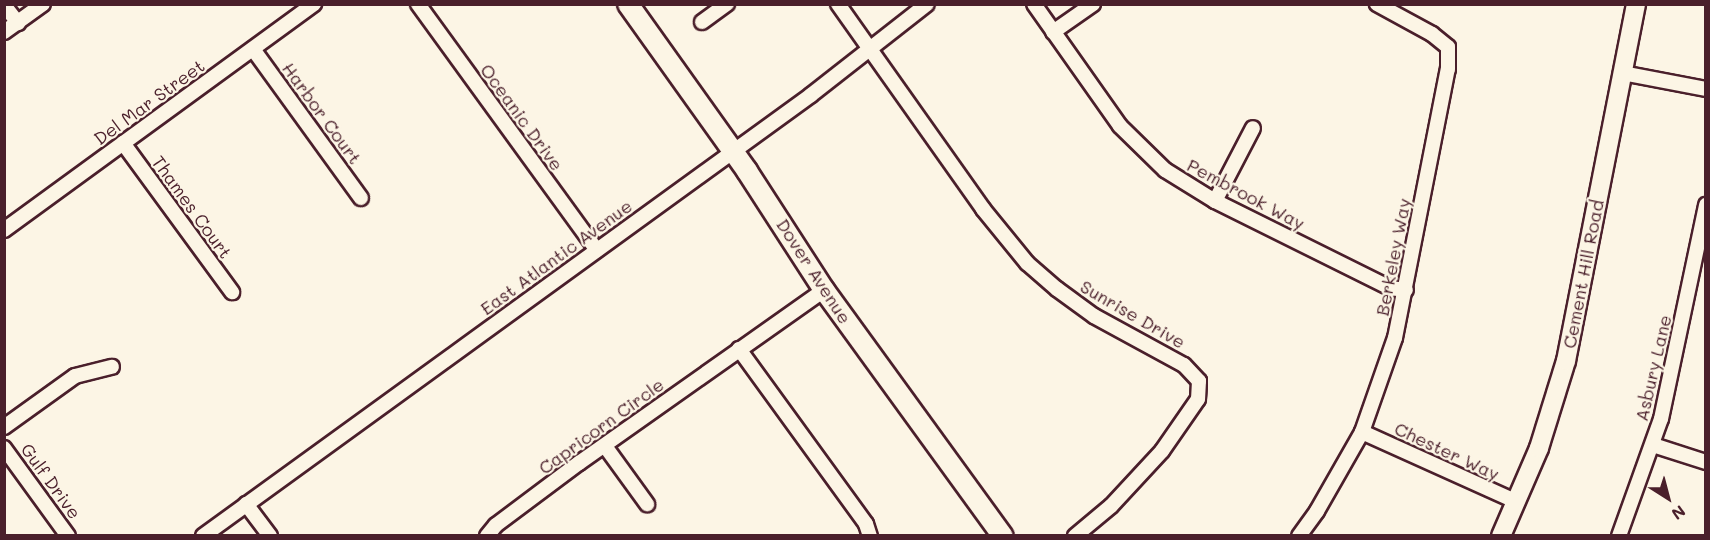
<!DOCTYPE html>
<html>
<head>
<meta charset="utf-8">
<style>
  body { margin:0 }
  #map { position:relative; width:1710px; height:540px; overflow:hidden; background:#fcf5e5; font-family:Mali,sans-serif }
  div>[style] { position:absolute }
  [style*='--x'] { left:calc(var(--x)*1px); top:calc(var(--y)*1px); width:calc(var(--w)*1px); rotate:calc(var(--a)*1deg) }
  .roads { filter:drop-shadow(2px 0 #4a1f2b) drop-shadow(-2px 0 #4a1f2b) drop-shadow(0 2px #4a1f2b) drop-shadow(0 -2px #4a1f2b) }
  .minor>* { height:14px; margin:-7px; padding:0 7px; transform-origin:7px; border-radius:7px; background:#fcf5e5 }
  .tertiary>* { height:18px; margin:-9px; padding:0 9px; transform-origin:9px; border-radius:9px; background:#fcf5e5 }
  .secondary>* { height:20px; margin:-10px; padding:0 10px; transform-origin:10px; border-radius:10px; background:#fcf5e5 }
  span { translate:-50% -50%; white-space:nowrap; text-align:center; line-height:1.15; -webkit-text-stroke:4.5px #fcf5e5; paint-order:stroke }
  .street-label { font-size:18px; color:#4a1f2b }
  .frame { position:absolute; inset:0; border:6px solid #4a1f2b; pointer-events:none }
  .north { position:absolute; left:1638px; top:468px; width:60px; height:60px; -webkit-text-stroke:4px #fcf5e5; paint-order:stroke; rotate:144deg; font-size:16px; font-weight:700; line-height:24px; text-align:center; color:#4a1f2b }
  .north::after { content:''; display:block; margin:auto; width:21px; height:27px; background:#4a1f2b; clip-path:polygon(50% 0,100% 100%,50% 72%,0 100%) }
</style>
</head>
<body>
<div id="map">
  <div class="roads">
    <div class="minor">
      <div style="--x:418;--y:4;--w:304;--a:54"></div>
      <div style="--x:838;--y:4;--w:251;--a:54.7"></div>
      <div style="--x:983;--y:209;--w:70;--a:50.8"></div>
      <div style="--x:1027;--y:263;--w:40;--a:41"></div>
      <div style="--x:1057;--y:289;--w:46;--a:36.1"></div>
      <div style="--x:1094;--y:316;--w:102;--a:28.6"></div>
      <div style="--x:1184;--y:365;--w:22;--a:47"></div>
      <div style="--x:1199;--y:381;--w:18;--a:93"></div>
      <div style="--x:1198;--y:399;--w:63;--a:124.7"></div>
      <div style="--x:1162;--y:451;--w:75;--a:132.8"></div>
      <div style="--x:1111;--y:506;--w:47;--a:140.2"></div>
      <div style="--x:1034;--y:4;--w:149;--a:54.8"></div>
      <div style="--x:1120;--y:126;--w:63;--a:44.4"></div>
      <div style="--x:1165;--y:170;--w:59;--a:31.8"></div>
      <div style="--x:1215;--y:201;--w:195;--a:26.4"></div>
      <div style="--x:1390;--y:288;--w:16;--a:7"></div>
      <div style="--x:4;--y:5;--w:23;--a:52"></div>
      <div style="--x:702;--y:22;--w:31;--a:-36"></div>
      <div style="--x:4;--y:32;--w:48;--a:-35.7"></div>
      <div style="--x:1053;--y:32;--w:49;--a:-35"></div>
      <div style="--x:253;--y:49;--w:184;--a:54.1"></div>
      <div style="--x:1622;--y:73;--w:86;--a:10.8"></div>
      <div style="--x:123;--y:143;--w:185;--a:53.8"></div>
      <div style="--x:1215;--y:201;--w:82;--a:-62.5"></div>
      <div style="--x:4;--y:230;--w:384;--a:-36.1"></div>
      <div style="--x:739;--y:349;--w:216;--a:54"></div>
      <div style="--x:866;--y:524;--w:13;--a:72"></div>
      <div style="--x:4;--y:427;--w:87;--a:-35.7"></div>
      <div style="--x:75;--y:376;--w:38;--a:-14"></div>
      <div style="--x:1362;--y:432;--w:170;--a:24.3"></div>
      <div style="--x:1653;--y:445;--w:56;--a:17.8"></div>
      <div style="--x:605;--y:446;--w:72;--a:54.1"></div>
      <div style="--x:4;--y:448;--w:109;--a:54"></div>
      <div style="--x:246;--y:504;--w:40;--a:53"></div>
      <div style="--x:203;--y:536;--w:751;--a:-35.95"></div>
      <div style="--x:811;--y:95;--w:147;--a:-38.1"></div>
      <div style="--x:487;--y:536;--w:14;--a:-51"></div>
      <div style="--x:496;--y:525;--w:104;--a:-36.8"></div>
      <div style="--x:579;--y:463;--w:300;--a:-35.2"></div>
      <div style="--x:1299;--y:536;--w:31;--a:-54"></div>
      <div style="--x:1317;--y:511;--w:91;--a:-60.3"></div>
      <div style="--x:1362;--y:432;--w:100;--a:-70.7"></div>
      <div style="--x:1395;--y:338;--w:274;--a:-78.9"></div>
      <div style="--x:1448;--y:69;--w:22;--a:-90"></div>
      <div style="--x:1448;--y:47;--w:21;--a:-141"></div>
      <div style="--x:1432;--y:34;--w:63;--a:-151.4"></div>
      <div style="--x:1619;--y:536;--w:124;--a:-70.3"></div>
      <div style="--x:1661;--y:419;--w:219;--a:-78.1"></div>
    </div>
    <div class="tertiary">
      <div style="--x:1501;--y:536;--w:96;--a:-66.6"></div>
      <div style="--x:1539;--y:448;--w:91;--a:-72.8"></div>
      <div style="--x:1566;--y:361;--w:364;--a:-78.9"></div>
    </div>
    <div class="secondary">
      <div style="--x:628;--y:4;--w:205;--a:54.5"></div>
      <div style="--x:747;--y:171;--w:142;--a:57.1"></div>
      <div style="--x:824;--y:290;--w:304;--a:54"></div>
    </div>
  </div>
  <div class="street-label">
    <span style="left:149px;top:102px;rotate:-36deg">Del Mar Street</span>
    <span style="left:322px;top:113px;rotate:54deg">Harbor Court</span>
    <span style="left:522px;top:117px;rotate:54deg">Oceanic Drive</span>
    <span style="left:1246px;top:194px;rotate:28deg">Pembrook Way</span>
    <span style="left:192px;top:207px;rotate:54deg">Thames Court</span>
    <span style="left:556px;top:257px;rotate:-36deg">East Atlantic Avenue</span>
    <span style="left:1393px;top:257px;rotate:-79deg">Berkeley Way</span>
    <span style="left:814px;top:271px;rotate:57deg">Dover Avenue</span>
    <span style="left:1583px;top:274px;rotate:-79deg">Cement Hill Road</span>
    <span style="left:1133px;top:314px;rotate:30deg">Sunrise Drive</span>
    <span style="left:1653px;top:368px;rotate:-77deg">Asbury Lane</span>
    <span style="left:601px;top:426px;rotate:-36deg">Capricorn Circle</span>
    <span style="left:1447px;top:451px;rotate:25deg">Chester Way</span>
    <span style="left:51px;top:481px;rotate:54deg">Gulf Drive</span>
  </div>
  <div class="frame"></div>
  <div class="north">N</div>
</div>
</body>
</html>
